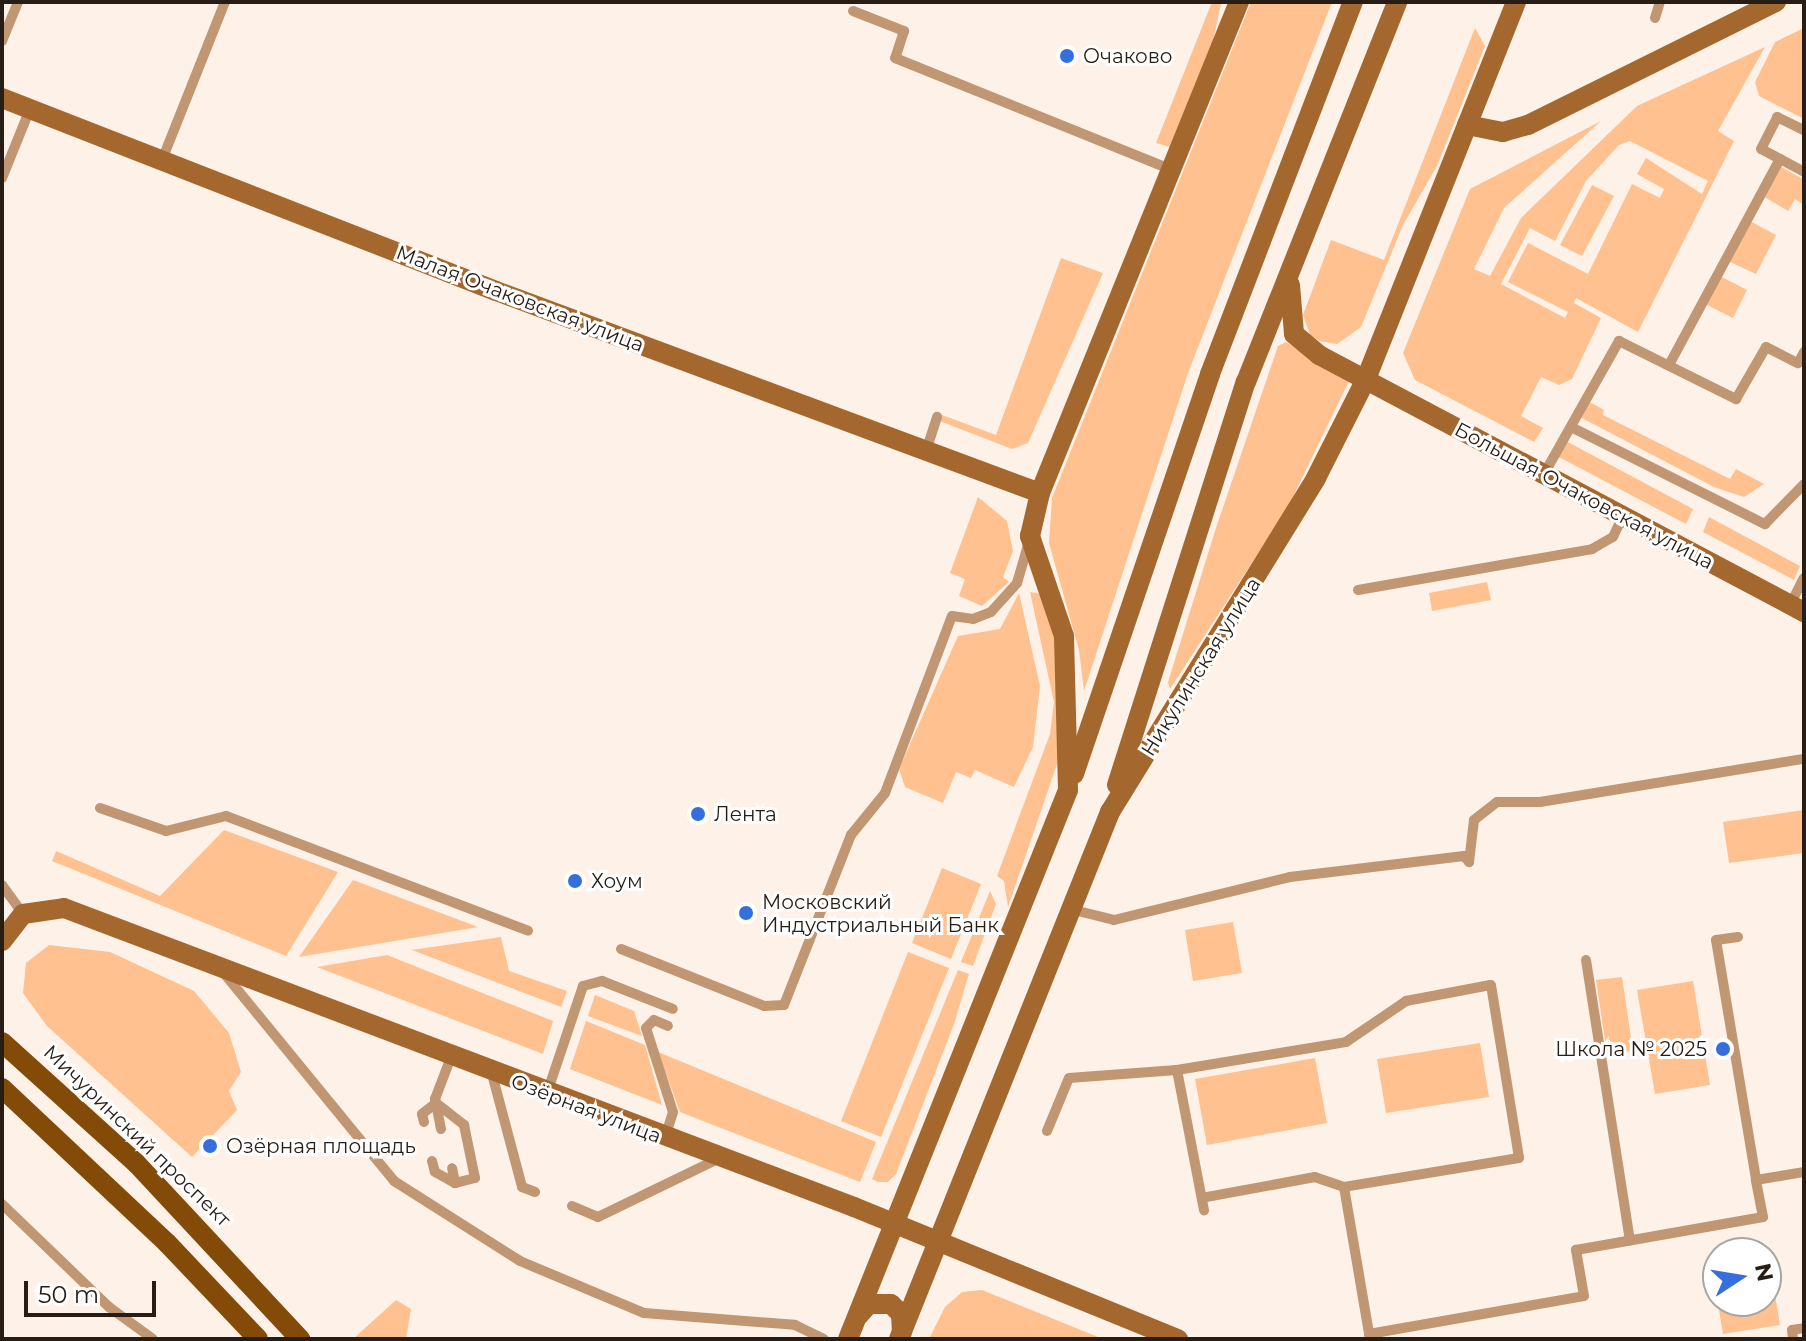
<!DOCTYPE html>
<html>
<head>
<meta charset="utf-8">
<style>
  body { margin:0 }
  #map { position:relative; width:1806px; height:1341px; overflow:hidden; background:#fef2e8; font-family:Montserrat,sans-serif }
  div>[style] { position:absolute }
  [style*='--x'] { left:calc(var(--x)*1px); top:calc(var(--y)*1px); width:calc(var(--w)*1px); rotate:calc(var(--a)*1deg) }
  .green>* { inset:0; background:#fec18f }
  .lane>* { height:10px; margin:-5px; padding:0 5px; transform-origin:5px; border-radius:5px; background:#c09673 }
  .secondary>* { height:20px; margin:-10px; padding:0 10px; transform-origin:10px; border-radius:10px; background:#a4672e }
  .primary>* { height:20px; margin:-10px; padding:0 10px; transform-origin:10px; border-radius:10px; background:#844a07 }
  .dots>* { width:22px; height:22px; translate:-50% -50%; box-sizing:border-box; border:4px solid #fff; border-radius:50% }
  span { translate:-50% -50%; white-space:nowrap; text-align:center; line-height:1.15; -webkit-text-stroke:6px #fff; paint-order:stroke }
  .poi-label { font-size:20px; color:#281d14 }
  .left { translate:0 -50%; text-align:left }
  .right { translate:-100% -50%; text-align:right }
  .street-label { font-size:20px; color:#281d14 }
  .frame { position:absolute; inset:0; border:4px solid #281d14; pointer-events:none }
  .north { position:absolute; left:1702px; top:1237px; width:80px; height:80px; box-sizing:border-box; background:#fff; border:2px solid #a9a5a1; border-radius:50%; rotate:78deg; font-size:22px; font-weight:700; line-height:32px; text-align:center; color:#281d14 }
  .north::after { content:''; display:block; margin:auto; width:28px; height:36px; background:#356edd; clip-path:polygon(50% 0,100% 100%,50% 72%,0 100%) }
  .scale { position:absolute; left:24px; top:1281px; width:132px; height:36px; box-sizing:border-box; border:4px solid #281d14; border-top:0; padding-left:10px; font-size:24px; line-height:28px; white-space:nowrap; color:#281d14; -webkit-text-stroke:6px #fff; paint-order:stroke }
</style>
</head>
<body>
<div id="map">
  <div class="green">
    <div style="clip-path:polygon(1212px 2px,1221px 4px,1213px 41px,1170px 147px,1156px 143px)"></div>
    <div style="clip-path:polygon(1251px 2px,1332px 2px,1188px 373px,1084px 691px,1079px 650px,1049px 543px,1052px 498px)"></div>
    <div style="clip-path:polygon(1475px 28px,1485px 46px,1437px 166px,1403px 225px,1361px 327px,1337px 344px,1319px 341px,1310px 335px,1303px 315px,1331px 240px,1384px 260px)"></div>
    <div style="clip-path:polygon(1804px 28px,1804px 119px,1759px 96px,1755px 82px,1775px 42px)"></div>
    <div style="clip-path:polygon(evenodd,1765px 47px,1718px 131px,1734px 141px,1638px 332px,1576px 298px,1574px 303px,1601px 318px,1572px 379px,1559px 385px,1541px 377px,1521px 416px,1543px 428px,1534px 442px,1415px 380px,1403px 353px,1470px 189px,1601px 121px,1504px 208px,1474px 269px,1490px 276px,1521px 218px,1637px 106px,1765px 47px,1630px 141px,1708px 181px,1702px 194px,1646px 158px,1637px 174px,1664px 189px,1660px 198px,1632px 184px,1588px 274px,1528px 243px,1508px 282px,1568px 312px,1565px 318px,1501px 284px,1530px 228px,1555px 241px,1586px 181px,1619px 145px,1630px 141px)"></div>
    <div style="clip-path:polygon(1778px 165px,1804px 180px,1804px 205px,1795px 199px,1788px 211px,1761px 195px)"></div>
    <div style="clip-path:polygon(1592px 185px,1614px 196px,1582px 256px,1560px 245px)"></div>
    <div style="clip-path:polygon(1748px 220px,1776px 235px,1756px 274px,1726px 260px)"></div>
    <div style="clip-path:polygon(1061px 258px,1103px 273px,1028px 443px,1012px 449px,937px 420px,939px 414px,996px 435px)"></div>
    <div style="clip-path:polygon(1718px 275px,1747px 290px,1733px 318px,1703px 303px)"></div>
    <div style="clip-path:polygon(1286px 342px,1349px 381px,1288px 507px,1170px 689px,1168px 682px,1216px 528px,1278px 346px)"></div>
    <div style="clip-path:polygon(1586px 400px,1604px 410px,1603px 415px,1730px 479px,1736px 469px,1764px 484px,1744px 497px,1714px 487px,1578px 416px)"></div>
    <div style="clip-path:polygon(1564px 440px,1693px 509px,1686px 524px,1555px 455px)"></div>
    <div style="clip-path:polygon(978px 497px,1007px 521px,1013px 551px,1003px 577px,1009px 582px,982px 606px,959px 596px,965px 579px,950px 573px)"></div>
    <div style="clip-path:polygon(1709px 517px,1800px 566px,1794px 580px,1703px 532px)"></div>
    <div style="clip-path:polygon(1487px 582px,1491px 600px,1432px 611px,1429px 593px)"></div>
    <div style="clip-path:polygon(1030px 592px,1042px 594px,1054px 610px,1068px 732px,1008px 907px,1004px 881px,997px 876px,1050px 734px,1054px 702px)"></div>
    <div style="clip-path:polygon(1019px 593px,1040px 686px,1033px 747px,1014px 787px,975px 770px,971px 778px,956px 772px,943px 803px,905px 787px,899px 769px,958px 636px,1000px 629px)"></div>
    <div style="clip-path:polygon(1804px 810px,1804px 853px,1729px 863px,1723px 822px)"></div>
    <div style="clip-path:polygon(224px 830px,338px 872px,286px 956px,52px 861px,56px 851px,160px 896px)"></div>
    <div style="clip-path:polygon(942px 868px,981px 884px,951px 959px,912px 943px)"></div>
    <div style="clip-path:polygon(353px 880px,478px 927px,299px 957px)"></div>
    <div style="clip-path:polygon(990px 891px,996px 904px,973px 966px,961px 962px)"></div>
    <div style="clip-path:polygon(1233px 922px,1242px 973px,1193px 981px,1185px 930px)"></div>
    <div style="clip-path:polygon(501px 937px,509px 971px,567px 991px,561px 1007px,412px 950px)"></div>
    <div style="clip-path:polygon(49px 945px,110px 952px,194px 991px,229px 1033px,241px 1072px,229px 1091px,237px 1110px,192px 1157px,47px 1026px,23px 993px,26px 963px)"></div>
    <div style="clip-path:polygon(908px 952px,949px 968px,881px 1137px,841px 1121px)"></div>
    <div style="clip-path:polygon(387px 955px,553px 1021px,543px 1054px,317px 967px)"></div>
    <div style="clip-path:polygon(958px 970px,969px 974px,954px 1024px,896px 1174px,888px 1182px,878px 1182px,872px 1179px)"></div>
    <div style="clip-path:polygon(1622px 977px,1633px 1051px,1607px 1054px,1596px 980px)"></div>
    <div style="clip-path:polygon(1693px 981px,1710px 1085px,1655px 1094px,1637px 990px)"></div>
    <div style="clip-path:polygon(595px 995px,634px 1011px,642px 1036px,588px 1016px)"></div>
    <div style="clip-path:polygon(586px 1021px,645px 1045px,662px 1105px,570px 1069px)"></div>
    <div style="clip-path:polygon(1480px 1043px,1489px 1097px,1386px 1113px,1377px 1059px)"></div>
    <div style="clip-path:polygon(658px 1052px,876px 1142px,860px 1182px,680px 1112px)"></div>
    <div style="clip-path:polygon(1315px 1058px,1327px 1123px,1207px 1145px,1195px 1079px)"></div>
    <div style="clip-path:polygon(982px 1290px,1103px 1339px,929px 1339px,945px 1307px,962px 1292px)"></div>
    <div style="clip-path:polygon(1775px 1295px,1780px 1325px,1723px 1334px,1718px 1304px,1766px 1301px)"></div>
    <div style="clip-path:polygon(396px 1300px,411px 1309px,406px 1339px,353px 1339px)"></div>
  </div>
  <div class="lane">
    <div style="--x:853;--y:11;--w:55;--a:21.4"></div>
    <div style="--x:904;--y:31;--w:28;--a:108"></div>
    <div style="--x:895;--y:58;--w:299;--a:22"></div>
    <div style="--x:1655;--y:18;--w:17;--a:-73"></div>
    <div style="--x:2;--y:41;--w:42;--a:-67.7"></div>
    <div style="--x:1780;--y:159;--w:21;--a:-152"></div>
    <div style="--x:1761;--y:149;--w:36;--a:-63"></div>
    <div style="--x:1777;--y:117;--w:30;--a:26"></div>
    <div style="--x:162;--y:160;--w:170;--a:-68.3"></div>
    <div style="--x:2;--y:178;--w:74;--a:-67.9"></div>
    <div style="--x:1669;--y:365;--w:234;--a:-61.7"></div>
    <div style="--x:1780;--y:159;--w:27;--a:28"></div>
    <div style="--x:1571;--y:427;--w:217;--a:26.6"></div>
    <div style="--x:1765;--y:524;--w:56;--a:-45.7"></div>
    <div style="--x:926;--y:451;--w:36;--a:-72"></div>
    <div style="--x:1544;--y:474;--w:153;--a:-60.6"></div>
    <div style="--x:1619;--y:341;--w:131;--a:26.4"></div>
    <div style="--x:1736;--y:399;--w:60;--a:-60"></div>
    <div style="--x:1766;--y:347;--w:36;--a:27"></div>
    <div style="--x:1798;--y:363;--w:13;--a:-61"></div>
    <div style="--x:1358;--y:590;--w:238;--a:-9.9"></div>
    <div style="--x:1592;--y:549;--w:24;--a:-30"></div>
    <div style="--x:1613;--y:537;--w:23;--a:-65"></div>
    <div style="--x:1790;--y:605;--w:30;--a:-63"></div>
    <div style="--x:100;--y:808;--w:70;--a:19.2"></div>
    <div style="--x:166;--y:831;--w:62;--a:-14"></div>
    <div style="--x:226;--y:816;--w:323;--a:20.8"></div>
    <div style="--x:2;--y:885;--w:36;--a:54"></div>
    <div style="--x:1074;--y:910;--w:41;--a:14"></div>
    <div style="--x:1114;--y:920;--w:181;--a:-13.7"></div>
    <div style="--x:1290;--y:877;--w:175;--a:-6.9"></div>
    <div style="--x:1464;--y:856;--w:8;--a:50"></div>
    <div style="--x:1469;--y:862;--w:42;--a:-83.2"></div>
    <div style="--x:1474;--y:820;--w:29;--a:-38"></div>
    <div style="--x:1497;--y:802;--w:43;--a:0"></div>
    <div style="--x:1540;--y:802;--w:267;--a:-9.3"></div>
    <div style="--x:1738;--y:937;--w:22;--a:172"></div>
    <div style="--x:1716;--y:940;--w:243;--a:80.5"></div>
    <div style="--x:621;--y:949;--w:154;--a:21.7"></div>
    <div style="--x:764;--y:1006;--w:20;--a:-3"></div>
    <div style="--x:784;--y:1005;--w:183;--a:-68.5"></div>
    <div style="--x:851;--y:835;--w:54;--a:-51"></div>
    <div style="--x:885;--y:793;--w:189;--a:-69.3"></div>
    <div style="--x:952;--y:616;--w:21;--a:8"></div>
    <div style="--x:973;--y:619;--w:19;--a:-21"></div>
    <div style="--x:991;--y:612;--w:39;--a:-48"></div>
    <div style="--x:1017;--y:583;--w:43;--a:-73.7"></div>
    <div style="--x:1586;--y:960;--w:284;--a:81.1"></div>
    <div style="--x:223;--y:972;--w:270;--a:50.7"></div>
    <div style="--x:394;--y:1181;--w:149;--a:32.4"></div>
    <div style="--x:520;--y:1261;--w:134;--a:22.8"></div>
    <div style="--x:644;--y:1313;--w:151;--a:4.5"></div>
    <div style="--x:795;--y:1325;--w:32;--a:26"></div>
    <div style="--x:1177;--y:1070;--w:171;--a:-9.4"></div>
    <div style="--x:1346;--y:1042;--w:73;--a:-34.3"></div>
    <div style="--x:1406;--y:1001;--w:86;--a:-10.7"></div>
    <div style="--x:1491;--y:985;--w:175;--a:80.8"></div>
    <div style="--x:1519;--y:1158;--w:177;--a:170.6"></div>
    <div style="--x:1344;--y:1187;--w:31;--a:-161"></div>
    <div style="--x:1315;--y:1177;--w:115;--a:169.5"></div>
    <div style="--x:492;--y:1074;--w:117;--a:75.1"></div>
    <div style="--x:522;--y:1187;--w:14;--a:21"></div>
    <div style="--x:547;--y:1093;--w:113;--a:-71.4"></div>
    <div style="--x:583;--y:986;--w:20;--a:-15"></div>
    <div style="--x:602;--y:981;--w:76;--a:21.5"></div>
    <div style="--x:424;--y:1122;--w:8;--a:-104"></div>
    <div style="--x:422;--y:1114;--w:18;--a:-38"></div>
    <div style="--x:436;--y:1103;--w:36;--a:38"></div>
    <div style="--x:464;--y:1125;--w:54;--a:78.3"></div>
    <div style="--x:475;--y:1178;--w:21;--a:166"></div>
    <div style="--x:455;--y:1183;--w:15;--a:-101"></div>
    <div style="--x:441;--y:1129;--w:31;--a:-101"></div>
    <div style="--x:435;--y:1099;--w:45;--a:-69.1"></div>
    <div style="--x:1047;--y:1131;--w:57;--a:-67.5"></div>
    <div style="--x:1069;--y:1078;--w:108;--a:-4.2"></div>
    <div style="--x:1177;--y:1070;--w:143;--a:79.1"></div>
    <div style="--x:665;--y:1137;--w:26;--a:-72"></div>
    <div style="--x:673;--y:1112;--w:88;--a:-107.8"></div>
    <div style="--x:646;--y:1028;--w:11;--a:-45"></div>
    <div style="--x:654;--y:1020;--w:15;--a:23"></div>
    <div style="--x:432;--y:1161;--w:11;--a:75"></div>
    <div style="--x:435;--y:1172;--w:23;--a:29"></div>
    <div style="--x:1344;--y:1187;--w:154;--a:80.3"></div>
    <div style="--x:2;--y:1204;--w:149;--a:43.9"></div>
    <div style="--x:109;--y:1307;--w:54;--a:36"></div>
    <div style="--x:572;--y:1206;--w:28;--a:23"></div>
    <div style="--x:598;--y:1217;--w:136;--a:-25.8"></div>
    <div style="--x:1369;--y:1334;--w:218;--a:-10"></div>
    <div style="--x:1584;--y:1296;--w:47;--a:-99.9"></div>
    <div style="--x:1576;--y:1250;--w:190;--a:-10"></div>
    <div style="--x:1763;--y:1217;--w:38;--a:-101"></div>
    <div style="--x:1756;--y:1180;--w:49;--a:-9.5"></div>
    <div style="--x:1793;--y:1339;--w:9;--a:-96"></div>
    <div style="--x:1792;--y:1330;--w:12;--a:-9"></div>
  </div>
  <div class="secondary">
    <div style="--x:2;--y:98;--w:530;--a:21.34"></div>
    <div style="--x:496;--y:291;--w:580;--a:20.37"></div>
    <div style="--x:1467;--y:125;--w:37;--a:11"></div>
    <div style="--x:1503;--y:132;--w:26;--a:-16"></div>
    <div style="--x:1528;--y:125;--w:277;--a:-26.4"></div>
    <div style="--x:1290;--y:285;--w:49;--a:85.3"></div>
    <div style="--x:1294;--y:334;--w:33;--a:40"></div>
    <div style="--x:1319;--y:355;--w:549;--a:27.92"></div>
    <div style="--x:1074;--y:774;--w:422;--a:-71.2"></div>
    <div style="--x:1210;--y:374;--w:399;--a:-69"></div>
    <div style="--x:1117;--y:785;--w:423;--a:-72.3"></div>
    <div style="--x:1246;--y:382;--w:409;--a:-68.3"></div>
    <div style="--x:2;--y:941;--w:34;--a:-52"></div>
    <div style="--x:23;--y:914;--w:41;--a:-8.3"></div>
    <div style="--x:64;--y:908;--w:845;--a:20.73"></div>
    <div style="--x:854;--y:1207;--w:350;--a:22.2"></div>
    <div style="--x:859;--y:1315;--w:15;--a:-48"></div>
    <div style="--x:869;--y:1304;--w:22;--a:0"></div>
    <div style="--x:891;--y:1304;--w:14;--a:45"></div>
    <div style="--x:901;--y:1314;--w:18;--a:87"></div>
    <div style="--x:848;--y:1339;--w:591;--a:-68.16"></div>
    <div style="--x:1068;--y:790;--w:154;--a:-91.5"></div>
    <div style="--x:1064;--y:636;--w:106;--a:-108.8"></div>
    <div style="--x:1030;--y:536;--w:44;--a:-76.9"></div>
    <div style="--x:1040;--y:493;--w:530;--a:-67.94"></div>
    <div style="--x:899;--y:1339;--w:568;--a:-68.18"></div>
    <div style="--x:1110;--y:812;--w:392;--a:-58.3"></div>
    <div style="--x:1316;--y:478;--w:111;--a:-63.2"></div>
    <div style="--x:1366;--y:379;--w:406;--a:-68.3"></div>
  </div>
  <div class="primary">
    <div style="--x:2;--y:1042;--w:181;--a:42.1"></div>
    <div style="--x:136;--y:1163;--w:241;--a:47"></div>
    <div style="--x:2;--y:1088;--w:226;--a:43.2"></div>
    <div style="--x:167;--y:1243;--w:132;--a:46.5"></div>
  </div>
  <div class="dots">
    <div style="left:1067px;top:56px;background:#356edd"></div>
    <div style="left:698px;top:814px;background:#356edd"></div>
    <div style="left:575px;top:881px;background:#356edd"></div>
    <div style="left:746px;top:913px;background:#356edd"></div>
    <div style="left:1723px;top:1049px;background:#356edd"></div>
    <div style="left:210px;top:1146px;background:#356edd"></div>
  </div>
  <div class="poi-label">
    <span class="left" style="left:1083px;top:56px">Очаково</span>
    <span class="left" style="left:714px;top:814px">Лента</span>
    <span class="left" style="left:591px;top:881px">Хоум</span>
    <span class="left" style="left:762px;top:914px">Московский<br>Индустриальный Банк</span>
    <span class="right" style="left:1707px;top:1049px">Школа № 2025</span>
    <span class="left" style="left:226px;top:1146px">Озёрная площадь</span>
  </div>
  <div class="street-label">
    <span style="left:520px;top:299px;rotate:21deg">Малая Очаковская улица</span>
    <span style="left:1584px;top:496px;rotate:28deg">Большая Очаковская улица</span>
    <span style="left:1201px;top:667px;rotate:-58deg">Никулинская улица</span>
    <span style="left:586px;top:1109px;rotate:21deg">Озёрная улица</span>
    <span style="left:137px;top:1136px;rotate:44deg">Мичуринский проспект</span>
  </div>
  <div class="frame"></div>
  <div class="north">N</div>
  <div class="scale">50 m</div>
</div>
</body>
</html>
